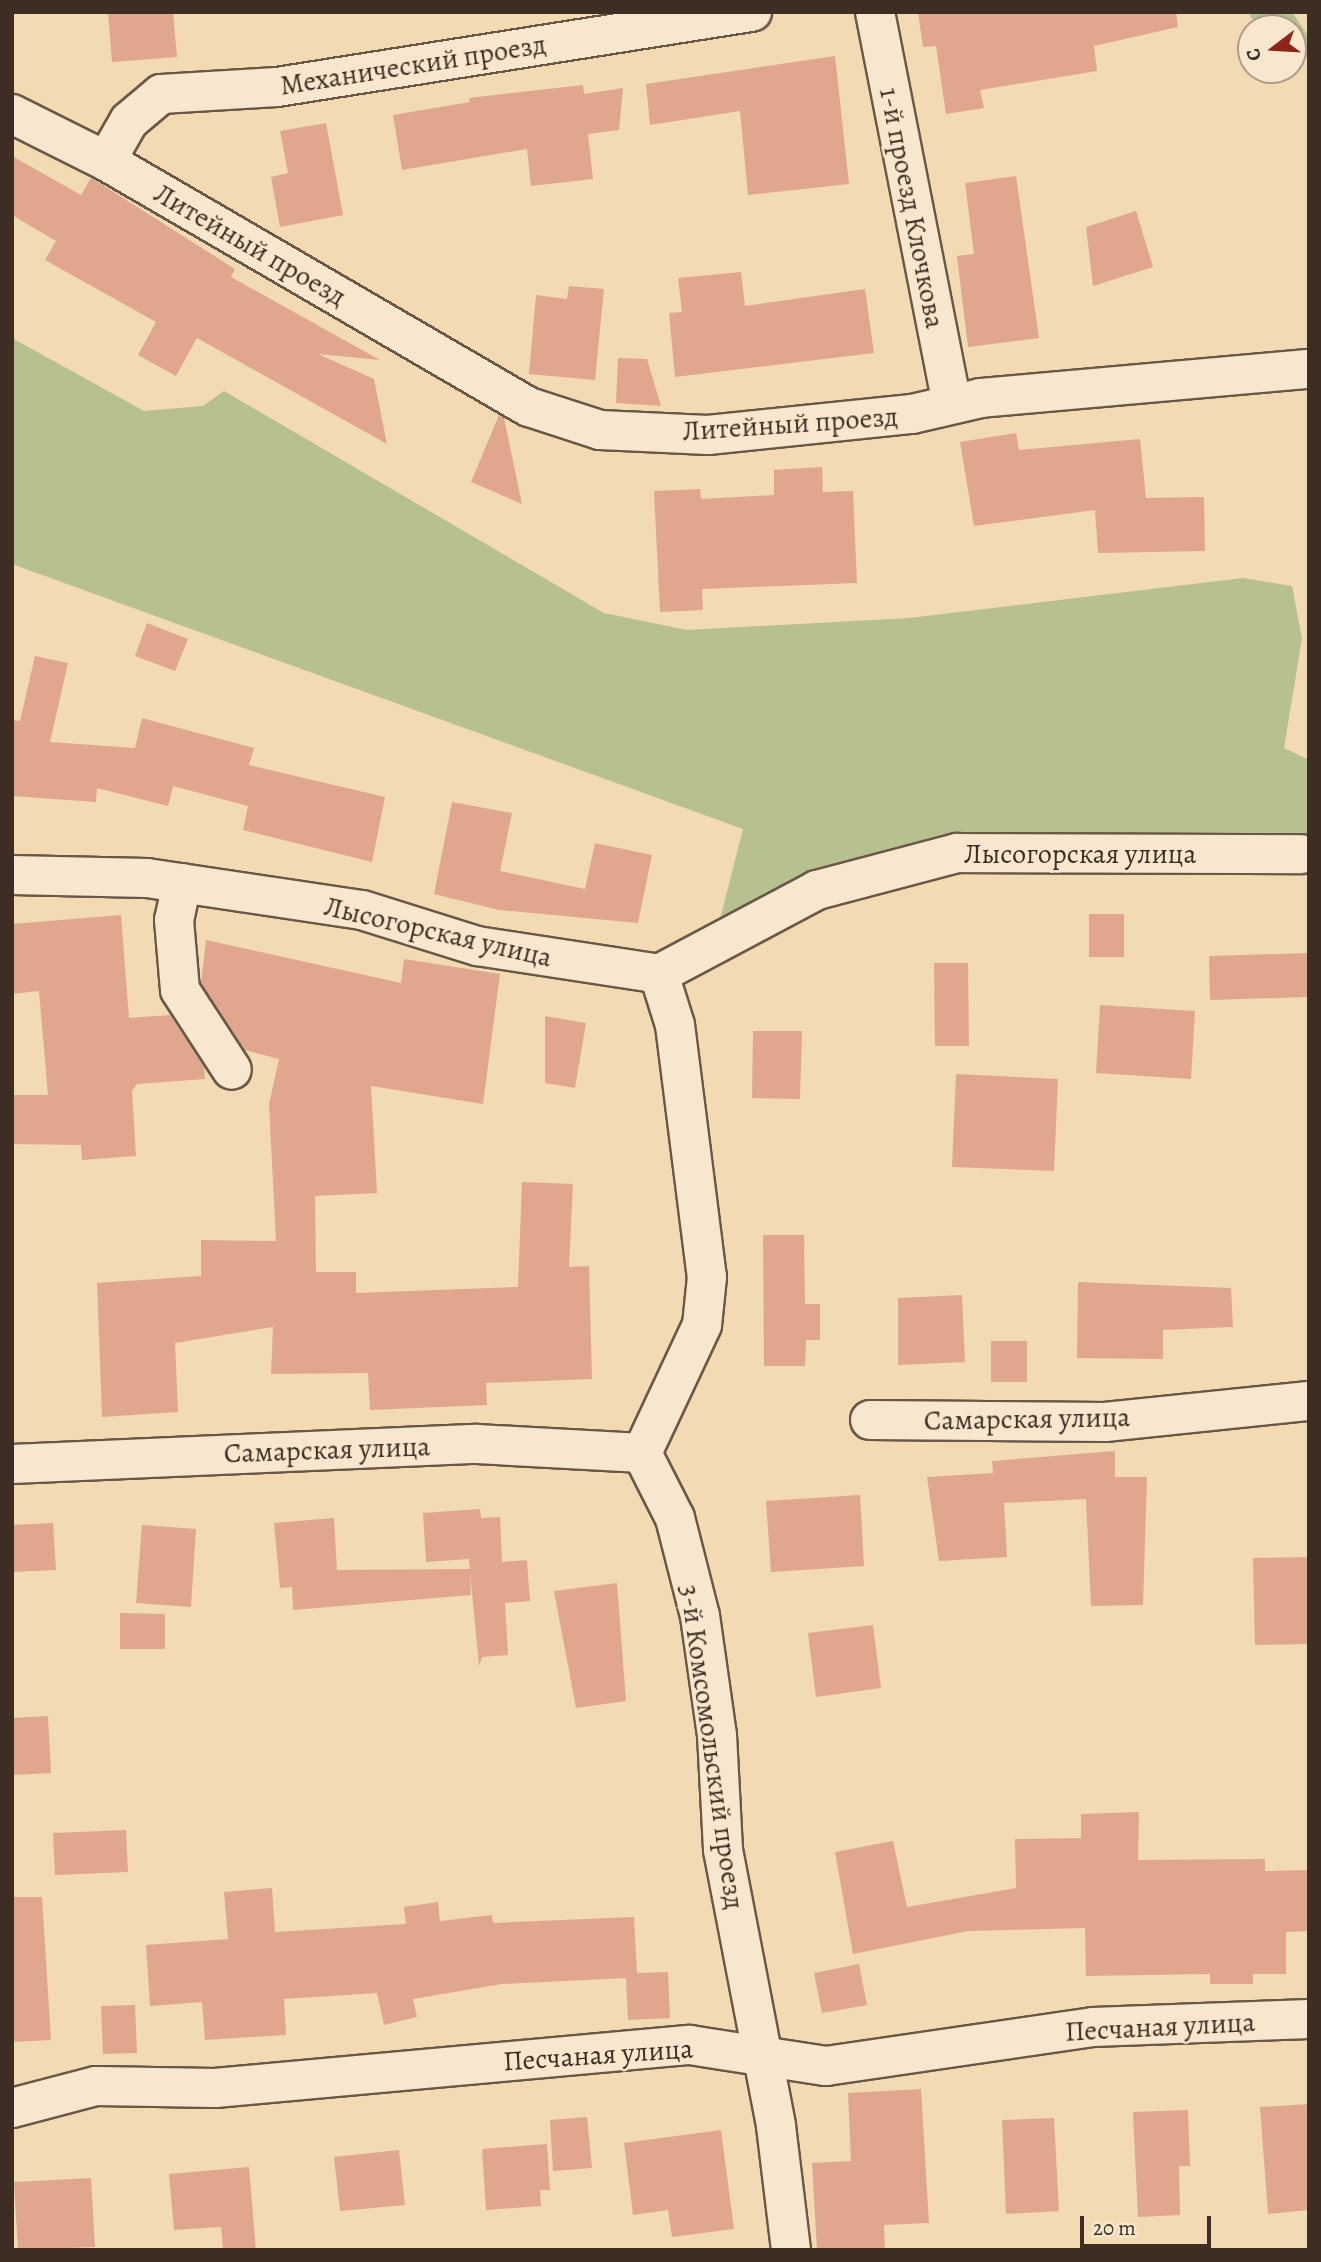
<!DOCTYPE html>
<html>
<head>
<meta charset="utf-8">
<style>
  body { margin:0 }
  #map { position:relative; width:1321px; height:2262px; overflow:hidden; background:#f2dab3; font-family:Alegreya,serif }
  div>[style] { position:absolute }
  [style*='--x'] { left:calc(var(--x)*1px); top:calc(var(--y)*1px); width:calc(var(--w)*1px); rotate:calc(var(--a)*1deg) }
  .green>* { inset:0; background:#b7c08f }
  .building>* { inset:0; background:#e1a78e }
  .roads { filter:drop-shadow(2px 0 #6a5847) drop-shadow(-2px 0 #6a5847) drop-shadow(0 2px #6a5847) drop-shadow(0 -2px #6a5847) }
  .minor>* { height:38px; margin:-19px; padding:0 19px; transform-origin:19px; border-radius:19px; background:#f7e7ce }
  span { translate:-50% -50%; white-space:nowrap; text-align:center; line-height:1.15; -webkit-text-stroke:5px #f7e7ce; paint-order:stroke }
  .street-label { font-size:28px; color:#3d2d23 }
  .frame { position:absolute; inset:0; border:14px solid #3d2d23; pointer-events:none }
  .north { position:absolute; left:1237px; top:14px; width:70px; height:70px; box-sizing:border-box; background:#f7e7ce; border:2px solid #ad9d8a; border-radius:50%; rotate:253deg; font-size:19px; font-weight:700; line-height:28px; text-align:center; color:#3d2d23 }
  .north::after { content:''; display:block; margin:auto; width:24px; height:32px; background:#8f2418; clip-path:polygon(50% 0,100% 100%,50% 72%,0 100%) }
  .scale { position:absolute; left:1080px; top:2216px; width:131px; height:32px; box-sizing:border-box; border:4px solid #3d2d23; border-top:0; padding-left:9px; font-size:21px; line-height:24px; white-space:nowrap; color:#3d2d23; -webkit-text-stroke:5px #f7e7ce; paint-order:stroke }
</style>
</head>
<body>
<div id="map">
  <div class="green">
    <div style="clip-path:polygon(1248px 12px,1292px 12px,1309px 37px,1309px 59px,1293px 50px,1293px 28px,1258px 28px)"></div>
    <div style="clip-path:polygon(12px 338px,144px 411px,203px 406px,224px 391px,604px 613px,687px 630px,909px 618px,1243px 578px,1292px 586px,1302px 638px,1284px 748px,1309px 760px,1309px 844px,960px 845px,717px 931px,743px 829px,12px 564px)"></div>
  </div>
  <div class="building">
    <div style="clip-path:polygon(108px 12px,173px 12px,177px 57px,112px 62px)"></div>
    <div style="clip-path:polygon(918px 12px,1176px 12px,1178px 27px,1094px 46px,1097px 71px,980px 90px,984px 108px,946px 114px,936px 46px,923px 47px)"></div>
    <div style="clip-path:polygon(835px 56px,849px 184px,748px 195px,740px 111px,650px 125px,646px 84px)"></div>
    <div style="clip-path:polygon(583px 85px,584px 94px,623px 88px,619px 130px,588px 134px,593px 179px,531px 186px,527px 149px,402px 170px,393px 115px,470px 102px,469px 98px)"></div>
    <div style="clip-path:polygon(326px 123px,343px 215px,280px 227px,271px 177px,288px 173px,280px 131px)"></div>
    <div style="clip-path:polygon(12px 156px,81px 195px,91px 178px,98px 182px,235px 269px,231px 277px,380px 360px,318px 354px,374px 379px,387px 444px,197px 338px,176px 376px,138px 355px,156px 322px,45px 260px,56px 241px,12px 215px)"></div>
    <div style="clip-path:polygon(1016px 176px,1039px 338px,968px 347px,957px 256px,974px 254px,965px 183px)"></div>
    <div style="clip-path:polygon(1136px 211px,1153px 267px,1093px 286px,1086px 227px)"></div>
    <div style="clip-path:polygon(741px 272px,745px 306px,865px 289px,874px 353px,675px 377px,669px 313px,682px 312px,678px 278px)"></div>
    <div style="clip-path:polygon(569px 286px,604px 289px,595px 380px,529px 374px,536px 295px,567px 299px)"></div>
    <div style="clip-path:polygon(618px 358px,647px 359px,661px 406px,616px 403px)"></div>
    <div style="clip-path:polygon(499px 415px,504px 418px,522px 504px,471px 482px)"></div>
    <div style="clip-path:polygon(1016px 433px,1019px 450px,1140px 439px,1146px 498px,1204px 497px,1205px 551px,1098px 553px,1095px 510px,974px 526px,960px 442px)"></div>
    <div style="clip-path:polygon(822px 467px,823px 492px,853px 491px,857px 583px,702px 589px,703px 610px,660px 612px,654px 491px,700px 489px,701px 499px,774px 495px,774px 470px)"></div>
    <div style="clip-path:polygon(147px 623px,188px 639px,175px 671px,135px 656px)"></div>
    <div style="clip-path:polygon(35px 656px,68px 663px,50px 742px,135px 748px,142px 718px,254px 748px,249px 765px,385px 797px,372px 862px,243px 830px,248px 806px,173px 786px,168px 806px,97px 788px,96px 802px,12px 796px,12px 720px,20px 721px)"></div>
    <div style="clip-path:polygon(452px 802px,512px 813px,500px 871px,585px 889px,595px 843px,652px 855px,638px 923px,499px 910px,434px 894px)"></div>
    <div style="clip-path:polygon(1089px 914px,1124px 914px,1124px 957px,1089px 957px)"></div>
    <div style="clip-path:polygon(121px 915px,129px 1018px,170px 1015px,204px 1067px,205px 1079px,137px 1084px,132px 1091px,136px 1156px,82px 1160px,81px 1145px,12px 1144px,12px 1095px,48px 1095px,39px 991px,12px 994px,12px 924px)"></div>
    <div style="clip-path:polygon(206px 940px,401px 983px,404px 959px,500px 974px,483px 1104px,371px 1086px,377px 1193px,315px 1196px,316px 1272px,356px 1272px,356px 1293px,518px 1287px,522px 1182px,573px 1184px,569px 1267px,589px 1266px,592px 1379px,486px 1383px,487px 1405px,370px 1410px,368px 1373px,271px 1374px,273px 1327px,175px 1343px,178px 1412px,102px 1417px,97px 1283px,201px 1276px,201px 1240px,276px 1241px,269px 1104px,279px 1059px,245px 1050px,201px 983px)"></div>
    <div style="clip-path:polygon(1307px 953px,1308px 997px,1210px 1000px,1209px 956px)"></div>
    <div style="clip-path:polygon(934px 963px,968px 963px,969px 1046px,935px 1046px)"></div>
    <div style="clip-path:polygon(1100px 1005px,1195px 1011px,1191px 1079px,1096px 1073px)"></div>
    <div style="clip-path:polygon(545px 1016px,586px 1023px,575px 1088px,545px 1083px)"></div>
    <div style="clip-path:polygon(753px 1031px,802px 1031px,800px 1099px,752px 1098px)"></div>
    <div style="clip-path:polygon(956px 1074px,1058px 1079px,1054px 1171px,952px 1167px)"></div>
    <div style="clip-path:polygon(763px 1235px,804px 1235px,805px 1304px,820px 1304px,820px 1340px,806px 1340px,805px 1366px,764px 1366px)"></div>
    <div style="clip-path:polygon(1078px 1282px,1231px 1288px,1233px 1327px,1163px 1330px,1163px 1359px,1077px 1358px)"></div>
    <div style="clip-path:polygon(962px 1295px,965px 1362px,898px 1365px,898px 1298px)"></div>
    <div style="clip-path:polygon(991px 1341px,1027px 1341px,1027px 1382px,991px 1382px)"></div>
    <div style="clip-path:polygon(1115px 1451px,1115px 1477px,1147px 1477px,1143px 1605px,1091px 1606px,1086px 1499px,1004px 1503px,1007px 1557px,939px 1561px,927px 1477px,993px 1473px,992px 1461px)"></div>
    <div style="clip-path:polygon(860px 1495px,864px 1566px,771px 1572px,766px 1501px)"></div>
    <div style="clip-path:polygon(480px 1509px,481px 1518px,500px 1517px,502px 1562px,527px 1560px,530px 1601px,505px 1603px,508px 1655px,482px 1657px,479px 1666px,470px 1572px,471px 1595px,293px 1610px,292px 1587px,280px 1588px,274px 1523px,334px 1518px,337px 1570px,470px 1569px,469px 1559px,426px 1562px,423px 1513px)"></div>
    <div style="clip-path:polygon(53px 1523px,56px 1570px,12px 1572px,12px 1525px)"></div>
    <div style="clip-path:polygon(142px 1525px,196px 1529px,191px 1607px,136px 1603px)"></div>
    <div style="clip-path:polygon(1309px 1557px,1309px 1644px,1255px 1645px,1253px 1558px)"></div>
    <div style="clip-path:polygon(617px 1583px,626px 1701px,576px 1708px,554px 1591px)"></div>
    <div style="clip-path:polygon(120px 1613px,165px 1614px,165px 1649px,120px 1649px)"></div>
    <div style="clip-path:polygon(873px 1625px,881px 1688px,816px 1697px,808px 1633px)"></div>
    <div style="clip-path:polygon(48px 1716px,51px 1773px,12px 1775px,12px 1718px)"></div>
    <div style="clip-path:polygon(1139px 1812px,1138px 1860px,1265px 1859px,1265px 1871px,1309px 1870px,1309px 1931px,1286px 1932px,1286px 1974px,1253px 1974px,1253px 1984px,1210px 1984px,1210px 1974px,1086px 1976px,1085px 1928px,968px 1931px,853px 1954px,835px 1852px,893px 1841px,907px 1907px,1016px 1888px,1015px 1839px,1081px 1838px,1081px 1814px)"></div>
    <div style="clip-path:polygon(126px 1830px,128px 1872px,55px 1875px,53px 1833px)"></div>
    <div style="clip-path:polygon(272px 1888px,275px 1932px,406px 1924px,404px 1907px,438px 1902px,440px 1921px,492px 1915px,493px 1923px,634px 1917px,637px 1973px,668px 1972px,670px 2018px,628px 2020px,626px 1978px,502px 1984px,413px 1999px,417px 2017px,384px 2025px,377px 1993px,284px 1999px,286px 2035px,205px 2040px,202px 2002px,150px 2006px,146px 1945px,228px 1939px,224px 1892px)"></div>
    <div style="clip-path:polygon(12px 1897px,42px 1897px,51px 2040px,12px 2042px)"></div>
    <div style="clip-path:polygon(859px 1964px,867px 2005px,822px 2013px,814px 1973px)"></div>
    <div style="clip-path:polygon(135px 2005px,137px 2053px,103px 2054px,101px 2006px)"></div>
    <div style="clip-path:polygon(921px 2089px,929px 2223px,884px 2225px,885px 2250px,817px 2250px,812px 2163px,851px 2161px,848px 2093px)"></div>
    <div style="clip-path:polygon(1309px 2104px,1309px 2210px,1268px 2214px,1260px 2107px)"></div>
    <div style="clip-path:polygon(1188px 2110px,1190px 2166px,1179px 2166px,1180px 2215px,1138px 2217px,1133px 2112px)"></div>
    <div style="clip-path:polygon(587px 2117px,592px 2168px,553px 2171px,550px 2120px)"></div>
    <div style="clip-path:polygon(1054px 2118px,1059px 2211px,1006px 2214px,1002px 2120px)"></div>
    <div style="clip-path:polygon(721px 2130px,734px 2229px,672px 2237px,668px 2210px,633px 2215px,624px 2143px)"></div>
    <div style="clip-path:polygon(547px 2144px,550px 2190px,540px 2190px,541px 2206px,486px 2210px,482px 2149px)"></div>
    <div style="clip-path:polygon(399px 2150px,405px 2205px,340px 2211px,334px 2157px)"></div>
    <div style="clip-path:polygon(249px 2167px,256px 2250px,223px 2250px,221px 2227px,174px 2230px,169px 2174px)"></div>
    <div style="clip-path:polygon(91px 2178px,95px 2247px,18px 2250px,14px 2182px)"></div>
  </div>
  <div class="roads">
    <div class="minor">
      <div style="--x:875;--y:12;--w:399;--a:78.9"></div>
      <div style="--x:12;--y:114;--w:105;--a:26.6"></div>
      <div style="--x:106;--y:161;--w:489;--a:30.2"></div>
      <div style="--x:529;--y:407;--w:75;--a:17.9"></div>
      <div style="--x:600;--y:430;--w:108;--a:2.7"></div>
      <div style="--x:708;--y:435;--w:205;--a:-5.9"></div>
      <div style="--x:912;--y:414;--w:71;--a:-13.1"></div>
      <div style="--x:981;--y:398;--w:329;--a:-5.1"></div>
      <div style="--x:106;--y:161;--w:46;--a:-60.1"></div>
      <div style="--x:129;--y:121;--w:42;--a:-40.2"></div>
      <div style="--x:161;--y:94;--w:116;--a:-3.5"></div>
      <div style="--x:277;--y:87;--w:481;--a:-9"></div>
      <div style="--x:12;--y:875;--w:135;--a:1.3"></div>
      <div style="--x:147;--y:878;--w:217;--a:8.5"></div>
      <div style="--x:362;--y:910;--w:121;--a:17.4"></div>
      <div style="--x:477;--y:946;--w:184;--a:8.7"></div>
      <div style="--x:659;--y:974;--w:179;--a:-28"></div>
      <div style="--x:817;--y:890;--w:145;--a:-14.8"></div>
      <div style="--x:957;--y:853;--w:344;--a:0.2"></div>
      <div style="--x:182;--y:883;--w:38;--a:102"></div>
      <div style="--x:174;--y:920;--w:70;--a:85.1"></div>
      <div style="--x:180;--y:990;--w:95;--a:57"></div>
      <div style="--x:659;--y:974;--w:53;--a:72.6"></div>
      <div style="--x:675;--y:1025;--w:254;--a:82.8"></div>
      <div style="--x:707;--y:1277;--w:48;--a:95.9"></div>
      <div style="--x:702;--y:1325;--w:141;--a:115.1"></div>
      <div style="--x:642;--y:1453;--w:73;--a:63.1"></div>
      <div style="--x:675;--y:1518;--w:101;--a:75.7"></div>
      <div style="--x:700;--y:1616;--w:120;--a:81.9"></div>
      <div style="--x:717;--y:1735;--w:115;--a:87"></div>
      <div style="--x:723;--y:1850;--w:281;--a:79.1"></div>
      <div style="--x:776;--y:2126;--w:125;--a:83.1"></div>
      <div style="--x:870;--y:1420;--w:235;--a:0.5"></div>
      <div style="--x:1105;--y:1422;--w:205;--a:-5.9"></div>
      <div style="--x:12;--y:1464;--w:465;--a:-2.5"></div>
      <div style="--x:477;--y:1444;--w:165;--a:3.1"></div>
      <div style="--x:12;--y:2108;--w:87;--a:-14.7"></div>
      <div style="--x:96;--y:2086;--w:119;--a:1"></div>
      <div style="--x:215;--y:2088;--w:477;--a:-5.2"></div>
      <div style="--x:690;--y:2045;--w:138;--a:8.8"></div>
      <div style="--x:826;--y:2066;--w:270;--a:-8.3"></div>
      <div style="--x:1093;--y:2027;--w:216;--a:-2.1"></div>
    </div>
  </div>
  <div class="street-label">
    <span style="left:413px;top:65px;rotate:-9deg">Механический проезд</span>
    <span style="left:912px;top:208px;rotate:79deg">1-й проезд Клочкова</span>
    <span style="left:250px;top:245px;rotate:30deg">Литейный проезд</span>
    <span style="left:790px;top:424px;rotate:-4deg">Литейный проезд</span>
    <span style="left:1080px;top:854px">Лысогорская улица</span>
    <span style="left:438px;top:932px;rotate:13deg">Лысогорская улица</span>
    <span style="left:1027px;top:1419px;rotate:-1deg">Самарская улица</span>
    <span style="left:327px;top:1450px;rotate:-2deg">Самарская улица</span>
    <span style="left:712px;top:1747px;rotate:82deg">3-й Комсомольский проезд</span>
    <span style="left:1160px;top:2027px;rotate:-3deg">Песчаная улица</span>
    <span style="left:598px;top:2055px;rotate:-4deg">Песчаная улица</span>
  </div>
  <div class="frame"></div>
  <div class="north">С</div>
  <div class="scale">20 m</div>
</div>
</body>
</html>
